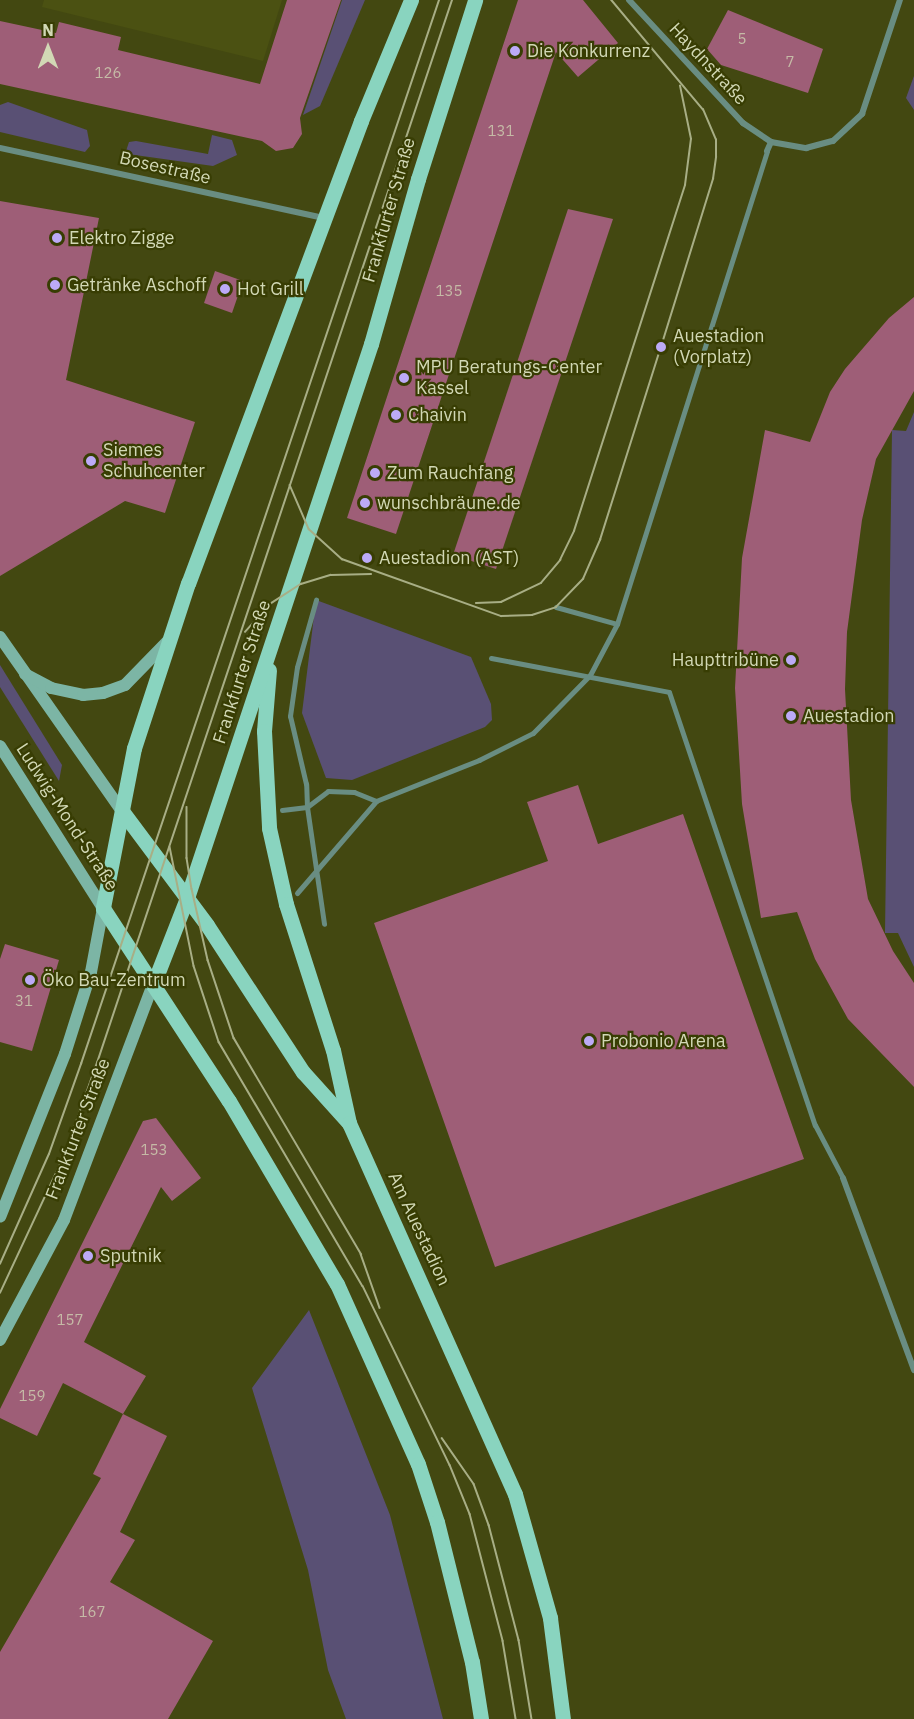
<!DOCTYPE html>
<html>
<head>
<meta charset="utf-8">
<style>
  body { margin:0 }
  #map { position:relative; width:914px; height:1719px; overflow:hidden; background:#434811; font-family:"IBM Plex Sans",sans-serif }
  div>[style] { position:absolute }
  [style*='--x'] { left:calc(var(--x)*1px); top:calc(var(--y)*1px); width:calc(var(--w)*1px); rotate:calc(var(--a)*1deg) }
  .built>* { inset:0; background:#4b5112 }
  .green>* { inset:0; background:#595074 }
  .building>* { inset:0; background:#9e5e77 }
  .pedestrian>* { height:5px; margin:-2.5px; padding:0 2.5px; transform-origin:2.5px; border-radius:2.5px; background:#698d82 }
  .minor>* { height:6px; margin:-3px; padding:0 3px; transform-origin:3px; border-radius:3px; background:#698d82 }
  .secondary>* { height:12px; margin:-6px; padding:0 6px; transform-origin:6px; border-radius:6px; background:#7cb5a5 }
  .primary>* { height:15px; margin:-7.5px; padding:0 7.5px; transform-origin:7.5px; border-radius:7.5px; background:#89d4bf }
  .tram>* { height:1.5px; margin:-0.75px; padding:0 0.75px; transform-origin:0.75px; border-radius:0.75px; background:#a8ae85 }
  .dots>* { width:16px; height:16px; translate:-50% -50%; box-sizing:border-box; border:3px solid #383d03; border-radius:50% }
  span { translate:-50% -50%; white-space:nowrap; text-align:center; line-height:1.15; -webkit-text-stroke:4.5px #383d03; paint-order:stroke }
  .number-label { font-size:15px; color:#c5baa6 }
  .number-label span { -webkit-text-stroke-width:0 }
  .poi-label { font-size:18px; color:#d2d8b5 }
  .left { translate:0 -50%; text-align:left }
  .right { translate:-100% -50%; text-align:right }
  .street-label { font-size:18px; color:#d2d8b5 }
  .north { position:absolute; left:18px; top:18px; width:60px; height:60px; -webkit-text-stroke:4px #383d03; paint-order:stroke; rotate:0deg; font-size:16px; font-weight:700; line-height:24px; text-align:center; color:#d2d8b5 }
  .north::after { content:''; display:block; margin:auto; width:21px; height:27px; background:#d2d8b5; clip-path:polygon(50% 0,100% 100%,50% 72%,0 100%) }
</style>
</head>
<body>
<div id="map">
  <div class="built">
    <div style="clip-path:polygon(44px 0,282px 0,263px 61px,42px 7px)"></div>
  </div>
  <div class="green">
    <div style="clip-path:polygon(342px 0,365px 0,320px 106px,303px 115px)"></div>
    <div style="clip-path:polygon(914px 76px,914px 110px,906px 98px)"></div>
    <div style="clip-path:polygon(8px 102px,87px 130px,90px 146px,85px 152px,0 132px,0 105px)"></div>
    <div style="clip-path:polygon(212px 135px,232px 140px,237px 155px,213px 166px,128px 154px,126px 151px,129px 142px,136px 141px,208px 154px)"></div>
    <div style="clip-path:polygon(914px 412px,914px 967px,898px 933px,885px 933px,892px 430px,906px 431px)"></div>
    <div style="clip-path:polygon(316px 600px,471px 657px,491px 704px,492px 720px,485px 727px,352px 780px,326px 778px,302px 713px)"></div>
    <div style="clip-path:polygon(0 665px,62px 765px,59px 781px,0 687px)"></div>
    <div style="clip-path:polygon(309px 1310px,390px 1515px,443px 1719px,346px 1719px,328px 1670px,308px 1570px,252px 1388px)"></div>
  </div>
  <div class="building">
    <div style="clip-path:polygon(287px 0,341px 0,300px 118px,302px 134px,293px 148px,276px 151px,262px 141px,0 84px,0 21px,56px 33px,59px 22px,121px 37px,118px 50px,260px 84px)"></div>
    <div style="clip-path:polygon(518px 0,583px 0,618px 43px,578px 77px,556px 52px,396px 534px,347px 518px)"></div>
    <div style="clip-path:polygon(728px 10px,823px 49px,808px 93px,721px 65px,707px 49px)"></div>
    <div style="clip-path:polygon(0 201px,99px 218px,66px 380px,195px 422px,165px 513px,125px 501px,0 576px)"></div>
    <div style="clip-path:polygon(568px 209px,613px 219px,496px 569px,453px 555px)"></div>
    <div style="clip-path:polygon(215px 271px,243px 281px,232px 313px,204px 303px)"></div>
    <div style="clip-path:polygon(914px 297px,914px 391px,876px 459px,862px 520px,847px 632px,845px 689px,851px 800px,868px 899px,893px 951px,914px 983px,914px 1087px,848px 1019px,815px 959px,797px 912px,761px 918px,742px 804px,735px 688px,742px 558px,765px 430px,810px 442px,830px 392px,845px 369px,889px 318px)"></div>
    <div style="clip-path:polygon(578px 785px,598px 844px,683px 814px,804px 1159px,495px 1267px,374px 923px,548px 861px,527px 802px)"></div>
    <div style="clip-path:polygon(5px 944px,59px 960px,32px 1051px,0 1042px,0 959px)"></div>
    <div style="clip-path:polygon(156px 1118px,201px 1178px,172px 1201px,161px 1187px,84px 1342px,146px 1376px,123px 1414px,63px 1383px,37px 1436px,0 1418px,0 1409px,143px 1121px)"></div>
    <div style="clip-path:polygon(123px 1414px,167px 1436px,120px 1532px,135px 1540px,110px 1582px,213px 1641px,168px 1719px,0 1719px,0 1652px,101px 1478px,93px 1474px)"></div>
  </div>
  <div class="pedestrian">
    <div style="--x:556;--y:607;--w:63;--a:15.6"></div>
    <div style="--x:491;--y:658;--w:181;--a:10.8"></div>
    <div style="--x:669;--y:692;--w:457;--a:71.4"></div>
    <div style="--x:815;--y:1125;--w:60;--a:62.2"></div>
    <div style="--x:307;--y:807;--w:23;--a:-92"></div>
    <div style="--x:306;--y:784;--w:70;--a:-103.2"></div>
    <div style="--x:290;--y:716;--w:49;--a:-81.9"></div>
    <div style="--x:297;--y:667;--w:70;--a:-74.2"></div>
    <div style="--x:307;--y:807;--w:26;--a:-37"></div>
    <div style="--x:328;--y:791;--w:26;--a:2"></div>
    <div style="--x:354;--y:792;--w:24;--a:22"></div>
    <div style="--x:282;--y:810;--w:25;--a:-7"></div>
    <div style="--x:307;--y:807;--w:118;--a:81.7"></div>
    <div style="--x:297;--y:893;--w:121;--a:-49.3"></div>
    <div style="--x:376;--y:801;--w:111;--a:-21.7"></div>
    <div style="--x:479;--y:760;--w:60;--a:-26.6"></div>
    <div style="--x:533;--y:733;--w:81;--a:-45.5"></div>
    <div style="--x:590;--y:675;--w:58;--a:-62.1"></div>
    <div style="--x:617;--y:624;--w:496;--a:-72.4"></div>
  </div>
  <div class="minor">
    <div style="--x:629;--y:0;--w:168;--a:47.2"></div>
    <div style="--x:743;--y:123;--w:34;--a:34"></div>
    <div style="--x:771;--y:142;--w:36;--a:10"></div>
    <div style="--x:806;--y:148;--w:28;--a:-15"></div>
    <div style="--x:833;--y:141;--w:40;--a:-43"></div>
    <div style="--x:862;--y:114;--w:120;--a:-71.6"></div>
    <div style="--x:0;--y:148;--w:330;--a:12.2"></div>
    <div style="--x:767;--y:151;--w:10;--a:-66"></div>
    <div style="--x:843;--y:1178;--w:205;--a:69.7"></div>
  </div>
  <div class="secondary">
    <div style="--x:0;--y:637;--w:213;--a:55"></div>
    <div style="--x:25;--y:674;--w:30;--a:28"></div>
    <div style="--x:51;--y:688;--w:33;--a:12"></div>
    <div style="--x:83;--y:695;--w:20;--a:-6"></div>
    <div style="--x:103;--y:693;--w:23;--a:-20"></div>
    <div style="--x:125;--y:685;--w:60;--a:-45.7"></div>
    <div style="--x:0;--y:746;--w:192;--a:57.6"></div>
    <div style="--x:103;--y:908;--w:65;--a:100.6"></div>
    <div style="--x:91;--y:972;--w:86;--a:107.6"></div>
    <div style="--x:65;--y:1054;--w:175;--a:111.7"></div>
    <div style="--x:0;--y:1340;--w:136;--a:-61.9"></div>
    <div style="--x:64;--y:1220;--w:251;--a:-69.3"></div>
  </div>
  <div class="primary">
    <div style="--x:411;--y:0;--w:131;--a:112.5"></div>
    <div style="--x:361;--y:121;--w:493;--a:110.5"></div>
    <div style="--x:188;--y:583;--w:174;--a:108.1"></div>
    <div style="--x:134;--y:748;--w:163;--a:101"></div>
    <div style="--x:103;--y:908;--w:230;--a:56.9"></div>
    <div style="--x:229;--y:1101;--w:212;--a:59.5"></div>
    <div style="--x:337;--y:1284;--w:197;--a:65.8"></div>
    <div style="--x:418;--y:1464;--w:61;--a:71.9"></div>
    <div style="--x:437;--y:1522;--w:144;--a:76"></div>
    <div style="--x:472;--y:1662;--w:58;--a:81"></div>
    <div style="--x:269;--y:670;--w:61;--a:94.7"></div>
    <div style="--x:264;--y:731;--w:97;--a:87"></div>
    <div style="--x:269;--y:828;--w:78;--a:77.4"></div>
    <div style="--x:286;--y:904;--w:153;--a:72.2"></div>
    <div style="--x:333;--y:1050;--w:75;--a:77.6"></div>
    <div style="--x:122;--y:811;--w:142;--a:53.3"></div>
    <div style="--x:207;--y:925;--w:176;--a:56.9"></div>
    <div style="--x:303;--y:1072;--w:69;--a:48"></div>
    <div style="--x:349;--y:1123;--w:406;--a:65.9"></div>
    <div style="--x:515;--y:1494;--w:129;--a:74.2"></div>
    <div style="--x:550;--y:1618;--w:102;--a:82.7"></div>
    <div style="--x:153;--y:985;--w:93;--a:-68.7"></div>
    <div style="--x:187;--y:898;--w:584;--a:-71.63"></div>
    <div style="--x:371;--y:344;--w:172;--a:-74.1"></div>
    <div style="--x:418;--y:179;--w:188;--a:-72.3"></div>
  </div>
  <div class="tram">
    <div style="--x:290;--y:485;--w:48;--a:66.6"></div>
    <div style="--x:309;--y:529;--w:45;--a:42.3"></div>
    <div style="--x:342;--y:559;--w:169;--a:19.7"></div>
    <div style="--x:501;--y:616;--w:31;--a:-2"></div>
    <div style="--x:532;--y:615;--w:25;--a:-18"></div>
    <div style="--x:556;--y:607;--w:39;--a:-46"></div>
    <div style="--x:583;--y:579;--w:43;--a:-66.4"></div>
    <div style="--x:600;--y:540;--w:202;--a:-72.5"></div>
    <div style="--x:661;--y:347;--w:176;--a:-72.8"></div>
    <div style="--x:713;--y:179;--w:22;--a:-82"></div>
    <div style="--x:716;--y:157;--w:17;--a:-90"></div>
    <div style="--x:716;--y:140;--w:33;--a:-113"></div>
    <div style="--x:703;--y:110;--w:143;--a:-129.9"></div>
    <div style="--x:476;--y:603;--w:25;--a:-2"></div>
    <div style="--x:501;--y:602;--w:44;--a:-25.4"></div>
    <div style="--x:541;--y:583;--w:30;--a:-50"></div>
    <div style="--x:560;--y:560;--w:32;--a:-64"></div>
    <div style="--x:574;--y:531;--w:363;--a:-72.2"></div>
    <div style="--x:685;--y:185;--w:46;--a:-82.6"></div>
    <div style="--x:691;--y:139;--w:54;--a:-101.7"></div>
    <div style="--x:245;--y:632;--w:38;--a:-48"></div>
    <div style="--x:270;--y:604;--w:37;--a:-33"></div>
    <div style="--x:301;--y:584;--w:31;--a:-17"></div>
    <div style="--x:331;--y:575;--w:40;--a:-1.4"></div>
    <div style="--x:187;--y:807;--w:51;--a:90"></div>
    <div style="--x:187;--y:858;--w:31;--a:81"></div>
    <div style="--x:192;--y:889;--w:73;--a:77.3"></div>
    <div style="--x:208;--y:960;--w:82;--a:71.6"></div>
    <div style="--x:234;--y:1038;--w:251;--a:59.5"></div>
    <div style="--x:361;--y:1254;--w:57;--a:70.6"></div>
    <div style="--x:170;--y:847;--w:121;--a:78.6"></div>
    <div style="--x:194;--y:966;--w:80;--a:71.8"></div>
    <div style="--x:219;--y:1042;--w:283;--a:59.5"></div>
    <div style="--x:363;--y:1286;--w:199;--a:64.1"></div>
    <div style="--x:450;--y:1465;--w:53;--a:67.8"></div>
    <div style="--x:470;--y:1514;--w:131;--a:75.4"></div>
    <div style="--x:503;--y:1641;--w:79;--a:80.5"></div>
    <div style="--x:0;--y:1264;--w:120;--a:-66"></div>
    <div style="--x:49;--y:1154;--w:96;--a:-70.4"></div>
    <div style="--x:81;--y:1064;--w:1123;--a:-71.4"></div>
    <div style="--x:0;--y:1293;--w:151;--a:-65"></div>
    <div style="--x:64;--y:1156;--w:99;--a:-70.5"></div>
    <div style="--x:97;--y:1063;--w:1121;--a:-71.53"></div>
    <div style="--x:442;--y:1438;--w:56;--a:55.2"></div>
    <div style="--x:474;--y:1484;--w:44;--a:69.9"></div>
    <div style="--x:489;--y:1525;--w:119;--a:75.4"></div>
    <div style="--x:519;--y:1640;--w:80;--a:80.7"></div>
  </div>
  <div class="dots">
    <div style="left:515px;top:51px;background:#bcaaf6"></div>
    <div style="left:57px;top:238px;background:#bcaaf6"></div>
    <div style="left:55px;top:285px;background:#bcaaf6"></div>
    <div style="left:225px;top:289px;background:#bcaaf6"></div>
    <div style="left:661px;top:347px;background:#bcaaf6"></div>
    <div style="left:404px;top:378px;background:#bcaaf6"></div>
    <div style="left:396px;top:415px;background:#bcaaf6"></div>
    <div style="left:91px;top:461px;background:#bcaaf6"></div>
    <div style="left:375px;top:473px;background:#bcaaf6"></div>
    <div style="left:365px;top:503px;background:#bcaaf6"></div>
    <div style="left:367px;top:558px;background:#bcaaf6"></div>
    <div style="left:791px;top:660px;background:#bcaaf6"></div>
    <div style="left:791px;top:716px;background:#bcaaf6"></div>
    <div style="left:30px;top:980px;background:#bcaaf6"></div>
    <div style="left:589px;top:1041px;background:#bcaaf6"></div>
    <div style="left:88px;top:1256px;background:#bcaaf6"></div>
  </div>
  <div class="number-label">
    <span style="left:742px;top:39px">5</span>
    <span style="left:790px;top:62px">7</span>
    <span style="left:108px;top:73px">126</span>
    <span style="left:501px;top:131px">131</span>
    <span style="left:449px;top:291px">135</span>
    <span style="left:24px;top:1001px">31</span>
    <span style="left:154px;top:1150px">153</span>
    <span style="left:70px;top:1320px">157</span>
    <span style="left:32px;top:1396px">159</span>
    <span style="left:92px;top:1612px">167</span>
  </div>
  <div class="poi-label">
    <span class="left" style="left:527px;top:51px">Die Konkurrenz</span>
    <span class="left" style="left:69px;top:238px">Elektro Zigge</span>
    <span class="left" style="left:67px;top:285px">Getränke Aschoff</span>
    <span class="left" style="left:237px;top:289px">Hot Grill</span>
    <span class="left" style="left:673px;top:347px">Auestadion<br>(Vorplatz)</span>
    <span class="left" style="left:416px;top:378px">MPU Beratungs-Center<br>Kassel</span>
    <span class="left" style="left:408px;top:415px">Chaivin</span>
    <span class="left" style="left:103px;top:461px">Siemes<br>Schuhcenter</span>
    <span class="left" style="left:387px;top:473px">Zum Rauchfang</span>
    <span class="left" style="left:377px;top:503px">wunschbräune.de</span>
    <span class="left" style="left:379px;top:558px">Auestadion (AST)</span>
    <span class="right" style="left:779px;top:660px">Haupttribüne</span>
    <span class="left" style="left:803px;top:716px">Auestadion</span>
    <span class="left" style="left:42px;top:980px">Öko Bau-Zentrum</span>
    <span class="left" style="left:601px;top:1041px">Probonio Arena</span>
    <span class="left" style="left:100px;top:1256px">Sputnik</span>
  </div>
  <div class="street-label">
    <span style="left:708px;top:64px;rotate:47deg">Haydnstraße</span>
    <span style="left:165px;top:168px;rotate:13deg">Bosestraße</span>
    <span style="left:389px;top:210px;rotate:-74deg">Frankfurter Straße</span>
    <span style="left:242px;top:672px;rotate:-72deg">Frankfurter Straße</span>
    <span style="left:67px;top:817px;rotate:57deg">Ludwig-Mond-Straße</span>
    <span style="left:78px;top:1129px;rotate:-69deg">Frankfurter Straße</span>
    <span style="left:419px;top:1229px;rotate:65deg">Am Auestadion</span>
  </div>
  <div class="north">N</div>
</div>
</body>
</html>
